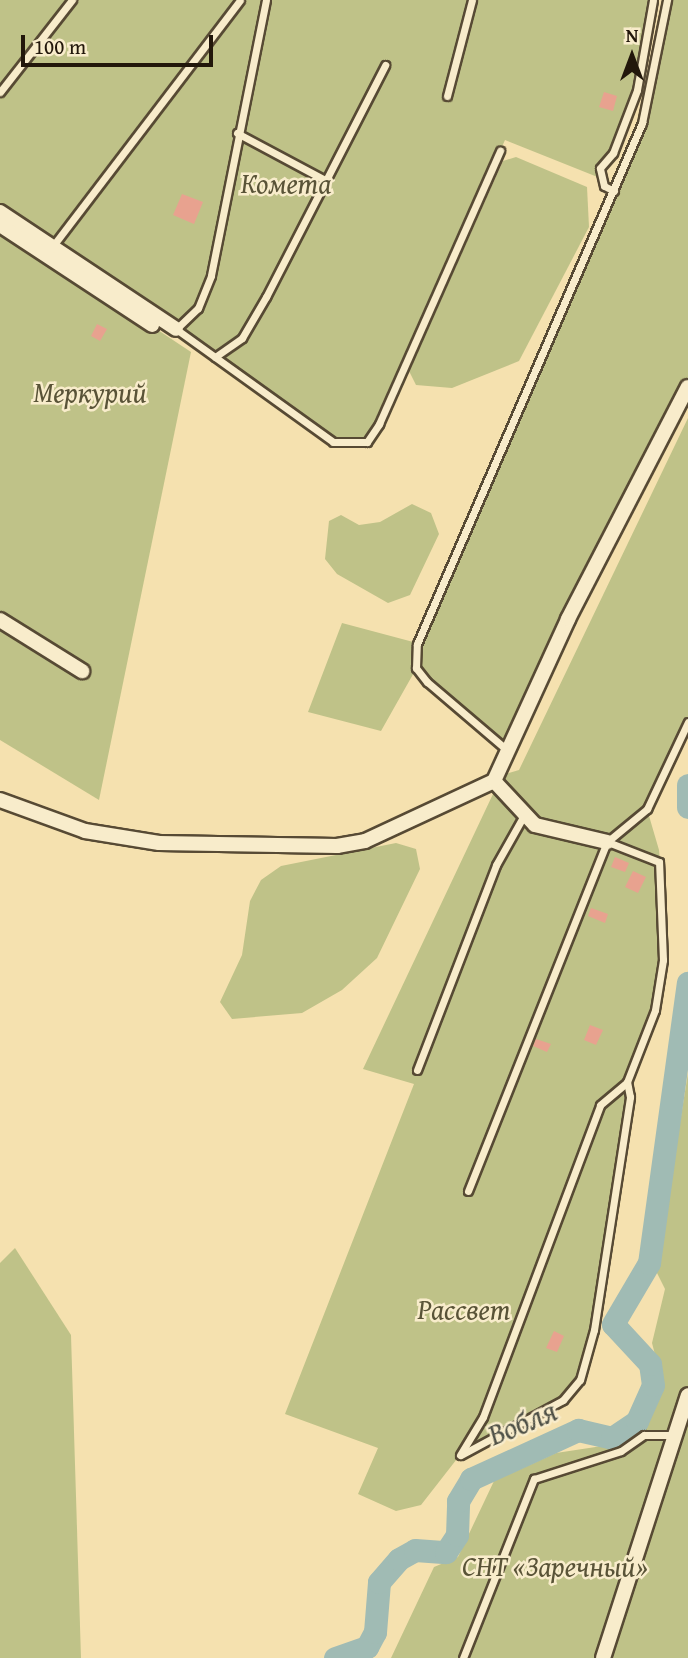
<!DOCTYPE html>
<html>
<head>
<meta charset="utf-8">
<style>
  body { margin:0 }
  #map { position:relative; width:688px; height:1658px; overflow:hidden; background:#f5e1af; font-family:"Gentium Book Plus",serif }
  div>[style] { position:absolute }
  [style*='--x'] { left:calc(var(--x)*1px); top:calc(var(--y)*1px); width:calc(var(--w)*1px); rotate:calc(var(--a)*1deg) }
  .green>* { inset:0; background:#bfc288 }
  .river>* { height:23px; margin:-11.5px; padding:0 11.5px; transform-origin:11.5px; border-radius:11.5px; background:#a0bbb4 }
  .building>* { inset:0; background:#e8a28f }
  .roads { filter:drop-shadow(2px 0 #574a34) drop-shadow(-2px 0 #574a34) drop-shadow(0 2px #574a34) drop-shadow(0 -2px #574a34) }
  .service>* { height:7px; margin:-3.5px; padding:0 3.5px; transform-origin:3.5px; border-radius:3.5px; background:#f8eccb }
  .minor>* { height:14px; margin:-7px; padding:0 7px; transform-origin:7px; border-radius:7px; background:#f8eccb }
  span { translate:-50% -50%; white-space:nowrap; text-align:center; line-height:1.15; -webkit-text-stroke:5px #f8eccb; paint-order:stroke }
  .park-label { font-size:28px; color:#595337; font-style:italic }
  .water-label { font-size:30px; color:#4e5046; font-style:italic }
  .north { position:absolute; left:597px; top:21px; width:70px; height:70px; -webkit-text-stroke:5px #f8eccb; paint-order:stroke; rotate:0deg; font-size:19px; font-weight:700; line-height:28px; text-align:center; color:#22170b }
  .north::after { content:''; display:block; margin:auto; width:24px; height:32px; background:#22170b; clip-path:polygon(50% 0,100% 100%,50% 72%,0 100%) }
  .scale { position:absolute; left:21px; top:35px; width:192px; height:32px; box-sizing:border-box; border:4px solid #22170b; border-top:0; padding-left:9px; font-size:21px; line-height:24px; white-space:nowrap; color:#22170b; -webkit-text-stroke:5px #f8eccb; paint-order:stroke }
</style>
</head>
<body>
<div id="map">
  <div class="green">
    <div style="clip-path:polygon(0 0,653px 0,637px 90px,600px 178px,505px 140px,379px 424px,367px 442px,347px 447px,0 212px)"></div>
    <div style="clip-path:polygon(667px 0,688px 0,688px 387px,508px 750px,416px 669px,381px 731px,308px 712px,342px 623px,417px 643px,642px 123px)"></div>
    <div style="clip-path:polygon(516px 157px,587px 187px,589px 227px,519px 361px,452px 388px,416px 385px,409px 371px,503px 161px)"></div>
    <div style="clip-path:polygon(0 225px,191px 352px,99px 800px,0 740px)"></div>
    <div style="clip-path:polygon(688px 418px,688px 722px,647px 809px,659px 850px,664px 909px,655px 1010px,627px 1082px,630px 1097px,594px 1330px,580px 1380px,563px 1400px,460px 1455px,421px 1505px,396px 1511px,358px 1494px,378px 1448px,285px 1414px,414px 1084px,363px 1069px,502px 775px,519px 770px)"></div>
    <div style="clip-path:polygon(412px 504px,431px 513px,439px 534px,410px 595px,388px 603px,337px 574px,325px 559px,329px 521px,341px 515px,359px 525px,380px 522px)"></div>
    <div style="clip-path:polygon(396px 843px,416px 849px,420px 869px,377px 958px,342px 990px,302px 1013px,232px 1019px,220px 1002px,242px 955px,250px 901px,261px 880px,281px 866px)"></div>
    <div style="clip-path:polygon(688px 1073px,688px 1658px,391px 1658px,434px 1567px,458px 1557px,494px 1481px,556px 1453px,622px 1443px,643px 1423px,660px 1374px,652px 1343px,665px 1289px,656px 1271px)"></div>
    <div style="clip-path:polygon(15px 1248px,71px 1335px,81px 1658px,0 1658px,0 1263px)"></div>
  </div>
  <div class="river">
    <div style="--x:688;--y:785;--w:22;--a:90"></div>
    <div style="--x:335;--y:1658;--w:34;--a:-19"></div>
    <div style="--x:367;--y:1647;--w:17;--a:-62"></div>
    <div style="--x:375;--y:1632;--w:50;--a:-85.4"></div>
    <div style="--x:379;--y:1582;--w:30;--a:-49"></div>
    <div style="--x:399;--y:1559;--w:18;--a:-29"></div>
    <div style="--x:415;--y:1550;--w:31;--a:4"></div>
    <div style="--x:446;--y:1552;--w:20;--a:-57"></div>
    <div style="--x:457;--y:1535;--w:34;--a:-88"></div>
    <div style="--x:458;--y:1501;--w:26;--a:-59"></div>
    <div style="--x:471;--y:1479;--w:118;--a:-24.6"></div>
    <div style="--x:578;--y:1430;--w:35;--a:13"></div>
    <div style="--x:612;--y:1438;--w:30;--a:-34"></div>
    <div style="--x:637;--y:1421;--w:39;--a:-66"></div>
    <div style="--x:653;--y:1385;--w:21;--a:-98"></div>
    <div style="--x:650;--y:1364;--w:54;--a:-132.8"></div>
    <div style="--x:613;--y:1324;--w:71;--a:-59.5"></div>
    <div style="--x:649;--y:1263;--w:283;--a:-82.1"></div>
  </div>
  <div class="building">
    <div style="clip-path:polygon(604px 92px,617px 96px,613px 111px,599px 107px)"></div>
    <div style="clip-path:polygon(182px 194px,203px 202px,194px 224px,173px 215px)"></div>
    <div style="clip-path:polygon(97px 324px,107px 329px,100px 341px,91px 336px)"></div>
    <div style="clip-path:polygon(615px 857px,629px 863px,625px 872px,611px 867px)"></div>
    <div style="clip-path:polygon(633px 871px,646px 877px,638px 893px,625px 887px)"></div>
    <div style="clip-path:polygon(591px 908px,608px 914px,605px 923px,588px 916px)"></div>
    <div style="clip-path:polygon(590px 1025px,603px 1030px,596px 1045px,584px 1040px)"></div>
    <div style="clip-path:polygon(536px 1039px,551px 1044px,547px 1052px,533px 1046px)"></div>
    <div style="clip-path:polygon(554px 1331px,564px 1336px,557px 1352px,546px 1348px)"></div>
  </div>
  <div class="roads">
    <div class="service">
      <div style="--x:266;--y:0;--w:281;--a:101.3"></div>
      <div style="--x:211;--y:276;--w:35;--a:112"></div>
      <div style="--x:198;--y:308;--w:30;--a:136"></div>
      <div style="--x:176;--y:329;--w:193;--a:35.7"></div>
      <div style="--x:333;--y:442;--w:34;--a:0"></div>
      <div style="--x:367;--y:442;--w:22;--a:-56"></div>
      <div style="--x:379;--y:424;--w:299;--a:-66.1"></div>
      <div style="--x:0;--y:92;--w:117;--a:-52"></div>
      <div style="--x:447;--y:96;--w:99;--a:-75.4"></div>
      <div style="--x:237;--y:133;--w:100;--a:28.1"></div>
      <div style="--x:614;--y:191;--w:11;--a:-153"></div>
      <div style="--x:604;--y:186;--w:18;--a:-103"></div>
      <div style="--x:600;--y:168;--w:20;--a:-49"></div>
      <div style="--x:613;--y:153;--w:67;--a:-69.1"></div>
      <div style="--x:637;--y:90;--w:91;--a:-79.9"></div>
      <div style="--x:52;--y:247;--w:310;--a:-52.7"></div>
      <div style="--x:215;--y:357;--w:33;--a:-35"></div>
      <div style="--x:242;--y:338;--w:48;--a:-59.7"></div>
      <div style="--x:266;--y:297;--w:261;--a:-62.8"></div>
      <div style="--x:507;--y:750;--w:105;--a:-139.6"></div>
      <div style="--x:427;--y:682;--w:18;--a:-128"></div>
      <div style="--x:416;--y:668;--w:24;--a:-88"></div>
      <div style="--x:417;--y:644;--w:568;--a:-66.64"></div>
      <div style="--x:642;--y:123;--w:126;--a:-78.5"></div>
      <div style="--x:417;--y:1070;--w:220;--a:-68.9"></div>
      <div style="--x:496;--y:865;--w:55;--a:-60.6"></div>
      <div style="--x:468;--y:1191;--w:376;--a:-68.3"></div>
      <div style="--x:607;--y:842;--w:52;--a:-39.5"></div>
      <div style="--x:647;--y:809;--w:96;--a:-64.8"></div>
      <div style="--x:460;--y:1455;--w:44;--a:-58.8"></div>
      <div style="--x:483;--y:1417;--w:333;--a:-69.4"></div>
      <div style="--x:600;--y:1105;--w:35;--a:-40"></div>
      <div style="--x:627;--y:1082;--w:77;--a:-68.7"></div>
      <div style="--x:655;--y:1010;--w:51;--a:-80.9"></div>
      <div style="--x:663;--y:960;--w:98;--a:-92.3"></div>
      <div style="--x:659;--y:862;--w:55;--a:-158.6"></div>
      <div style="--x:461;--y:1455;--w:116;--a:-28.3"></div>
      <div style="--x:563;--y:1400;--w:26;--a:-50"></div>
      <div style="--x:580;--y:1380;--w:52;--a:-74.4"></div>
      <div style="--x:594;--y:1330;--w:236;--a:-81.2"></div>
      <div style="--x:630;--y:1097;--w:15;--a:-101"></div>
      <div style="--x:463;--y:1658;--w:193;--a:-68.4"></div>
      <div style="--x:534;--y:1479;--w:91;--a:-17.8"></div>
      <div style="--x:621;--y:1451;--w:28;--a:-35"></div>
      <div style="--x:644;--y:1435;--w:31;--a:0"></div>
    </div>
    <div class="minor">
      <div style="--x:0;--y:212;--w:211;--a:33.6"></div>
      <div style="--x:0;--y:225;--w:182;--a:33.3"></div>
      <div style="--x:0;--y:620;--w:97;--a:31.9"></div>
      <div style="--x:494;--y:781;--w:60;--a:47"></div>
      <div style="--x:535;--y:825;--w:74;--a:13.3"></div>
      <div style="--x:0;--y:800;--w:90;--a:20"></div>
      <div style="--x:85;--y:831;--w:75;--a:9.2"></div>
      <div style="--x:159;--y:843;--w:178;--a:1"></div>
      <div style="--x:337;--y:846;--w:28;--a:-10"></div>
      <div style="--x:365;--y:841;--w:142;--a:-24.9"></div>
      <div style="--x:494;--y:781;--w:178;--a:-65.4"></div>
      <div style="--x:568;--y:619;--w:261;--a:-62.7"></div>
      <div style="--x:603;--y:1658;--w:276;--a:-72.1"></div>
    </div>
  </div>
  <div class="park-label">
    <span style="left:286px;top:183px">Комета</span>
    <span style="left:90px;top:392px">Меркурий</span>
    <span style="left:464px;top:1309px">Рассвет</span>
    <span style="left:555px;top:1566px">СНТ «Заречный»</span>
  </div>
  <div class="water-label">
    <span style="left:522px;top:1422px;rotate:-23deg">Вобля</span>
  </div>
  <div class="north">N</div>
  <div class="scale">100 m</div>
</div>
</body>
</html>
